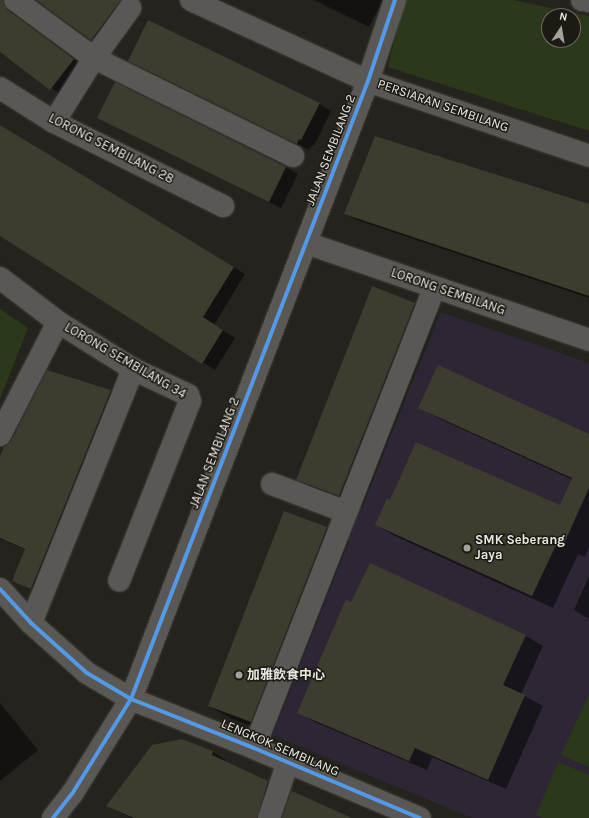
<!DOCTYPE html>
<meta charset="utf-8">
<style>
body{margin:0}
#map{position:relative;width:589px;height:818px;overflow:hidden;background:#24231e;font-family:Karla,"Noto Sans SC",sans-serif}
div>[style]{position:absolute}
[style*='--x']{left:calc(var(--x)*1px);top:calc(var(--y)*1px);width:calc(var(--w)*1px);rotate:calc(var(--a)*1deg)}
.education>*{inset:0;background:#2e2634}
.green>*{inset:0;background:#2b391a}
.shadow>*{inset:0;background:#0007}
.building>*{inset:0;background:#3e3b2f}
.roads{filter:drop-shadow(0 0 1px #41403c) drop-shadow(0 0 1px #41403c)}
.minor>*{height:22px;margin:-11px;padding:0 11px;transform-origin:11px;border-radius:11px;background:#595855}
.cycleway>*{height:4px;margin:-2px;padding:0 2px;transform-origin:2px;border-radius:2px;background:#5399e6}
.dots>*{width:11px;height:11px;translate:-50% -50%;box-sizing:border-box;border:2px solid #1d1a13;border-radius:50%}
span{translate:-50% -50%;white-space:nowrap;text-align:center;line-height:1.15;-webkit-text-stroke:3px #1d1a13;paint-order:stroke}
.street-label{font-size:13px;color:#e9e7e2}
.poi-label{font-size:13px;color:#e9e7e2;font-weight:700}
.left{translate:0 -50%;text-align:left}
.north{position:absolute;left:541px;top:8px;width:40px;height:40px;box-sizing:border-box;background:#1d1a13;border:1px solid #6f6c66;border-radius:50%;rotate:12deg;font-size:11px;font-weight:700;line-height:16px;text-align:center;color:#e9e7e2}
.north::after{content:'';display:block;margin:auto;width:14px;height:18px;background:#a4a29d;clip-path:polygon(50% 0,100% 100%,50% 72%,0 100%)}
</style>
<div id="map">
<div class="education">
<div style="clip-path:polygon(441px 312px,589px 363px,589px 818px,472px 818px,270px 734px)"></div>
</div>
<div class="green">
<div style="clip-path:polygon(evenodd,405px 0,513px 0,589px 16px,589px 131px,388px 67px,405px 0,549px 16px,573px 16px,573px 40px,549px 40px,549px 16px)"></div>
<div style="clip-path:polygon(0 309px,28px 328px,0 399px)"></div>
<div style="clip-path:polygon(589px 694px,589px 767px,561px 755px)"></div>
<div style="clip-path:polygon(558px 762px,589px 775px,589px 818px,543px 818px,536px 815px)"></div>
</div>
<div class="shadow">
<div style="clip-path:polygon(0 0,17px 0,16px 13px,19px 18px,85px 66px,63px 96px,0 51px)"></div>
<div style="clip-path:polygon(38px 0,117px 0,130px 10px,104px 46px)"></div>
<div style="clip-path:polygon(314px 0,383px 0,369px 27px)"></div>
<div style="clip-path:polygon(141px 67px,319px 104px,331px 111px,314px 146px,312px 145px,309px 150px)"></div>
<div style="clip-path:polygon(98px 118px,286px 167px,298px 174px,281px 208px)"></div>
<div style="clip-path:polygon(0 126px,245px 274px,214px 325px,235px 338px,215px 370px,0 235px)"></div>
<div style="clip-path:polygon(589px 205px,589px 298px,357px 220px,345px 214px)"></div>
<div style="clip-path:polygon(414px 304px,437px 316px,362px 508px,320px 492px,298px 479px)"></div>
<div style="clip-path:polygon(48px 372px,111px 390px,123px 397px,43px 595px,13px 580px,26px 550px,0 539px,0 458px,12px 441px)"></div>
<div style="clip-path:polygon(420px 407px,589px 435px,589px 547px,585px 557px,578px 554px,553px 608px,397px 537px,376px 525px,391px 501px,561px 507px,573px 480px,440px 419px)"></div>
<div style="clip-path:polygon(327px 528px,349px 541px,273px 734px,232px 719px,209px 706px)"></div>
<div style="clip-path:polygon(370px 564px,526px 636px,543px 646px,521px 694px,543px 706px,506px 789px,432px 757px,427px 770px,315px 722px,298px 712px)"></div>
<div style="clip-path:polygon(589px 576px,589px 619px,574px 610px)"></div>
<div style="clip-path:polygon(0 703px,38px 750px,0 781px)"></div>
<div style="clip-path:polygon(213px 752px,226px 760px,225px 762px,282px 790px,272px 818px,131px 818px,108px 806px)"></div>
</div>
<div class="building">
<div style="clip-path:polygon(0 0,3px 0,4px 5px,8px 10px,74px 59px,50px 90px,0 52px)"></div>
<div style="clip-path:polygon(36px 0,121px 0,91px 40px)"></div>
<div style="clip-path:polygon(148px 20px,320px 103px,301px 140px,299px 139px,297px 144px,128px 61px)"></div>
<div style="clip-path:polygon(115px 82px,286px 167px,269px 202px,97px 118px)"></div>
<div style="clip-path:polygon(0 125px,234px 267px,203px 317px,223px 330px,202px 364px,0 236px)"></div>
<div style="clip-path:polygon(375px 136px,589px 204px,589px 296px,344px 214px)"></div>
<div style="clip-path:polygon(372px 286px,415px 303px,339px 496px,296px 480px)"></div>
<div style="clip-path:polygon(438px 365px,589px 434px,589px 488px,563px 546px,557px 543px,532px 596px,375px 525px,387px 498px,390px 500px,416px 442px,560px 505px,572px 478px,418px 408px)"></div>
<div style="clip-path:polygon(47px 370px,111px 390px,31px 589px,12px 581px,25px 549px,0 538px,0 456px,4px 447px,11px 441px)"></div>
<div style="clip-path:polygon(284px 511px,327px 527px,251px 722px,208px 706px)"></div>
<div style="clip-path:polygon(370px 563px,526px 635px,503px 685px,525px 695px,488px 780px,415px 748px,409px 761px,297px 713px,346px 599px,351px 602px)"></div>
<div style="clip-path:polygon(182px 739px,213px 751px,212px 755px,268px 781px,257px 818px,134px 818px,106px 806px,152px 745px)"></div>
<div style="clip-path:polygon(291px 791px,294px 792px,352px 818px,282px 818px)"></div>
</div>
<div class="roads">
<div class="minor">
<div style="--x:15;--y:0;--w:98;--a:36.3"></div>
<div style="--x:94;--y:58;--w:222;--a:26.2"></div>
<div style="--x:191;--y:0;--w:195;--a:24.6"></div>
<div style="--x:368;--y:81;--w:233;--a:18.7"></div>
<div style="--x:582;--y:0;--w:7;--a:8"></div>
<div style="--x:0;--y:88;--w:64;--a:32.2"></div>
<div style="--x:54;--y:122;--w:189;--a:26.4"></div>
<div style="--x:54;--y:122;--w:75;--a:-58"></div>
<div style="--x:94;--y:58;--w:62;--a:-54.2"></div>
<div style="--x:306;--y:243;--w:299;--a:18.9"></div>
<div style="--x:0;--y:278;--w:73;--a:37.2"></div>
<div style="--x:58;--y:322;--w:89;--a:32.1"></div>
<div style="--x:133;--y:369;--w:61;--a:25.3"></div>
<div style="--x:188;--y:395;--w:6;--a:72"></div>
<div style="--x:190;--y:401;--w:193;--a:111.5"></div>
<div style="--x:0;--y:435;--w:127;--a:-62.8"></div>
<div style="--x:272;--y:484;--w:79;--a:20.7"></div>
<div style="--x:0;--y:589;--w:46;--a:47.6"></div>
<div style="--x:31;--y:623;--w:75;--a:41.8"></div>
<div style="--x:87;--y:673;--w:51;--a:30.6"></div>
<div style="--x:131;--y:699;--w:132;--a:21.7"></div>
<div style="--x:254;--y:748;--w:180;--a:22.9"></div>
<div style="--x:31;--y:623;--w:274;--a:-68.1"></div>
<div style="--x:254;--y:748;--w:494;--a:-68.6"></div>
<div style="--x:53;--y:818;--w:31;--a:-52"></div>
<div style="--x:72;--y:794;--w:112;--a:-58.2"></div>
<div style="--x:131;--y:699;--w:662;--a:-69.02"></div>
<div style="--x:368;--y:81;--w:85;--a:-71.6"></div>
<div style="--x:269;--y:818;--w:59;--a:-71.3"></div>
</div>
</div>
<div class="cycleway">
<div style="--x:0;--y:589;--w:46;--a:47.6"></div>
<div style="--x:31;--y:623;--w:75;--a:41.8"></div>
<div style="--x:87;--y:673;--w:51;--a:30.6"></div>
<div style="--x:131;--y:699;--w:132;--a:21.7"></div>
<div style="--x:254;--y:748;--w:180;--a:22.9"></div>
<div style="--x:53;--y:818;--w:31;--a:-52"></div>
<div style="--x:72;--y:794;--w:112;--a:-58.2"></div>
<div style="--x:131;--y:699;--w:662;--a:-69.02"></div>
<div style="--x:368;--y:81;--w:85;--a:-71.6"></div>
</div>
<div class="dots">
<div style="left:467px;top:548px;background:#a4a29d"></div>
<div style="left:239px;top:675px;background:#a4a29d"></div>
</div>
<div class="street-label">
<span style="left:443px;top:106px;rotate:19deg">PERSIARAN SEMBILANG</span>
<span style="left:111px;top:149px;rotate:27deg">LORONG SEMBILANG 28</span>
<span style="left:331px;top:150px;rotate:-69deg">JALAN SEMBILANG 2</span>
<span style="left:448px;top:292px;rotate:19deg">LORONG SEMBILANG</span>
<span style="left:125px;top:361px;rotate:30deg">LORONG SEMBILANG 34</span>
<span style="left:215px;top:453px;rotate:-69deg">JALAN SEMBILANG 2</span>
<span style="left:280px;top:748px;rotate:23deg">LENGKOK SEMBILANG</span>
</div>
<div class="poi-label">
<span class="left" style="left:475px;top:548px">SMK Seberang<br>Jaya</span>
<span class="left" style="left:247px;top:675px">加雅飲食中心</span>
</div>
<div class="north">N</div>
</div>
